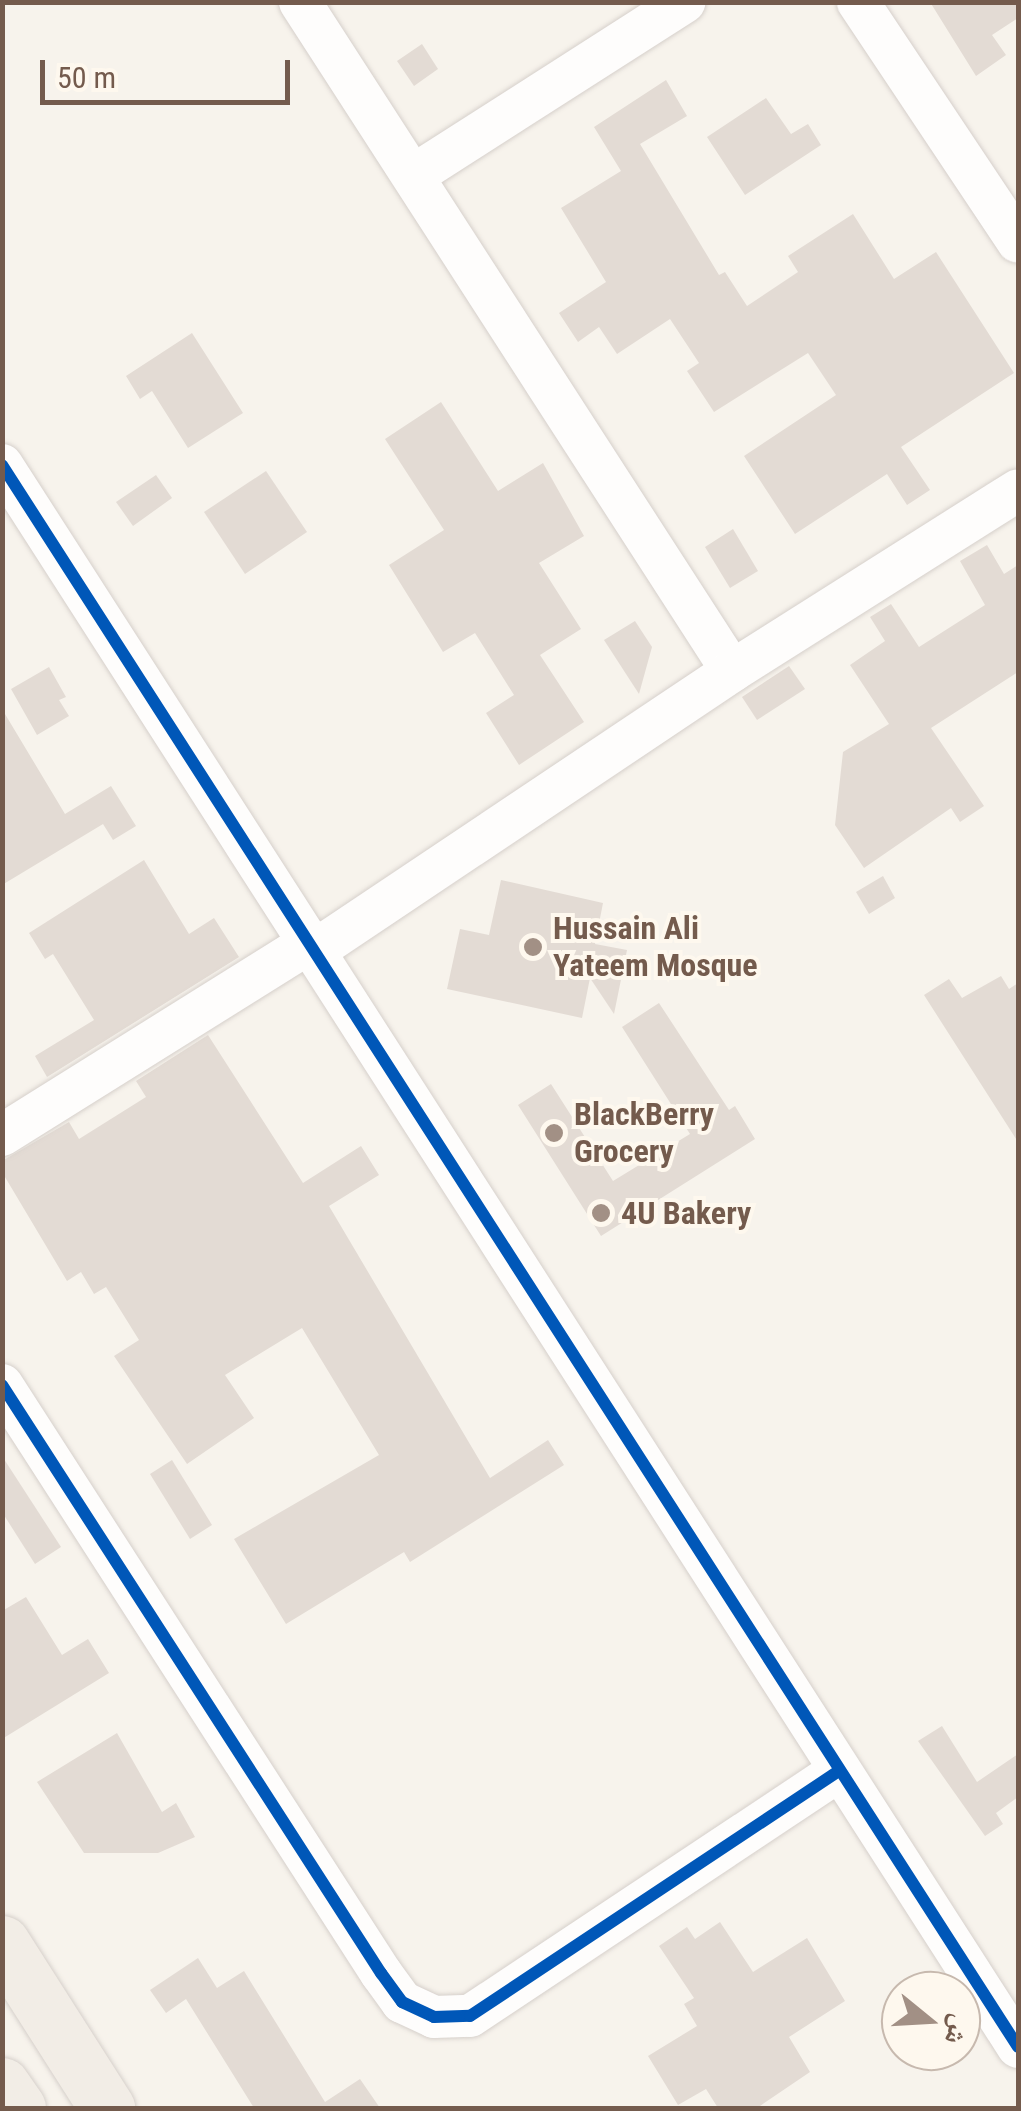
<!DOCTYPE html>
<meta charset="utf-8">
<style>
body{margin:0}
#map{position:relative;width:1021px;height:2111px;overflow:hidden;background:#f7f3ec;font-family:"Roboto Condensed","Noto Naskh Arabic",sans-serif}
div>[style]{position:absolute}
[style*='--x']{left:calc(var(--x)*1px);top:calc(var(--y)*1px);width:calc(var(--w)*1px);rotate:calc(var(--a)*1deg)}
.building>*{inset:0;background:#e3dbd4}
.roads{filter:drop-shadow(0 0 2px #d6d0cb) drop-shadow(0 0 2px #d6d0cb)}
.minor>*{height:42px;margin:-21px;padding:0 21px;transform-origin:21px;border-radius:21px;background:#fefdfc}
.major>*{height:55px;margin:-27.5px;padding:0 27.5px;transform-origin:27.5px;border-radius:27.5px;background:#f2ede6}
.cycleway>*{height:12px;margin:-6px;padding:0 6px;transform-origin:6px;border-radius:6px;background:#0057b8}
.dots>*{width:28px;height:28px;translate:-50% -50%;box-sizing:border-box;border:5px solid #fef8ee;border-radius:50%}
span{translate:-50% -50%;white-space:nowrap;text-align:center;line-height:1.15;-webkit-text-stroke:8px #fef8ee;paint-order:stroke}
.poi-label{font-size:32px;color:#745b4d;font-weight:700}
.left{translate:0 -50%;text-align:left}
.frame{position:absolute;inset:0;border:5px solid #745b4d;pointer-events:none}
.north{position:absolute;left:881px;top:1971px;width:100px;height:100px;box-sizing:border-box;background:#fef8ee;border:2px solid #c7b9ae;border-radius:50%;rotate:108deg;font-size:28px;font-weight:700;line-height:40px;text-align:center;color:#745b4d}
.north::after{content:'';display:block;margin:auto;width:35px;height:45px;background:#a29085;clip-path:polygon(50% 0,100% 100%,50% 72%,0 100%)}
.scale{position:absolute;left:40px;top:60px;width:250px;height:45px;box-sizing:border-box;border:5px solid #745b4d;border-top:0;padding-left:12px;font-size:30px;line-height:35px;white-space:nowrap;color:#745b4d;-webkit-text-stroke:8px #fef8ee;paint-order:stroke}
</style>
<div id="map">
<div class="building">
<div style="clip-path:polygon(930px 2px,1018px 2px,1018px 18px,992px 35px,1006px 55px,976px 76px)"></div>
<div style="clip-path:polygon(422px 44px,438px 69px,414px 86px,397px 61px)"></div>
<div style="clip-path:polygon(666px 80px,687px 116px,640px 144px,719px 275px,725px 272px,747px 306px,798px 272px,788px 256px,853px 214px,894px 279px,936px 252px,1014px 373px,901px 447px,930px 490px,907px 505px,887px 474px,795px 534px,744px 456px,836px 395px,808px 353px,714px 412px,687px 371px,699px 363px,670px 319px,617px 354px,599px 327px,578px 342px,559px 313px,606px 282px,561px 208px,621px 171px,594px 127px)"></div>
<div style="clip-path:polygon(766px 98px,791px 134px,808px 124px,821px 145px,745px 195px,707px 137px)"></div>
<div style="clip-path:polygon(192px 333px,243px 413px,188px 448px,152px 391px,140px 399px,126px 376px)"></div>
<div style="clip-path:polygon(441px 402px,498px 491px,543px 463px,584px 536px,539px 563px,581px 629px,540px 655px,584px 722px,519px 765px,486px 713px,514px 695px,475px 633px,443px 652px,389px 565px,444px 530px,385px 439px)"></div>
<div style="clip-path:polygon(266px 471px,307px 532px,245px 574px,204px 512px)"></div>
<div style="clip-path:polygon(156px 475px,172px 498px,133px 526px,116px 502px)"></div>
<div style="clip-path:polygon(733px 529px,758px 571px,730px 588px,705px 547px)"></div>
<div style="clip-path:polygon(987px 545px,1004px 574px,1018px 565px,1018px 672px,931px 728px,984px 806px,960px 822px,951px 808px,864px 868px,835px 825px,843px 752px,889px 724px,850px 665px,885px 641px,870px 617px,891px 604px,919px 647px,985px 605px,960px 561px)"></div>
<div style="clip-path:polygon(635px 621px,652px 647px,639px 694px,604px 640px)"></div>
<div style="clip-path:polygon(789px 666px,805px 689px,757px 720px,742px 697px)"></div>
<div style="clip-path:polygon(49px 667px,66px 697px,59px 700px,69px 716px,37px 735px,11px 689px)"></div>
<div style="clip-path:polygon(2px 709px,65px 814px,111px 786px,136px 826px,113px 840px,103px 824px,2px 885px)"></div>
<div style="clip-path:polygon(144px 860px,189px 934px,214px 918px,239px 957px,47px 1077px,35px 1056px,94px 1020px,53px 954px,45px 959px,29px 933px)"></div>
<div style="clip-path:polygon(883px 876px,895px 898px,869px 914px,856px 892px)"></div>
<div style="clip-path:polygon(501px 880px,603px 903px,595px 944px,627px 950px,614px 1014px,590px 978px,582px 1018px,447px 989px,460px 929px,489px 935px)"></div>
<div style="clip-path:polygon(1001px 976px,1009px 989px,1018px 983px,1018px 1142px,924px 995px,949px 979px,962px 998px)"></div>
<div style="clip-path:polygon(659px 1003px,729px 1110px,735px 1106px,755px 1139px,601px 1236px,518px 1105px,551px 1084px,613px 1181px,690px 1134px,622px 1027px)"></div>
<div style="clip-path:polygon(208px 1035px,303px 1183px,361px 1146px,379px 1175px,329px 1206px,490px 1478px,548px 1440px,564px 1465px,410px 1562px,404px 1552px,286px 1624px,234px 1539px,379px 1455px,302px 1328px,225px 1375px,254px 1418px,187px 1464px,114px 1356px,139px 1340px,106px 1287px,94px 1294px,81px 1272px,67px 1281px,2px 1172px,2px 1161px,69px 1122px,79px 1139px,146px 1097px,136px 1081px)"></div>
<div style="clip-path:polygon(2px 1456px,61px 1547px,35px 1564px,2px 1512px)"></div>
<div style="clip-path:polygon(172px 1460px,212px 1525px,190px 1539px,150px 1474px)"></div>
<div style="clip-path:polygon(26px 1597px,62px 1655px,88px 1639px,109px 1673px,2px 1739px,2px 1611px)"></div>
<div style="clip-path:polygon(942px 1726px,977px 1782px,1018px 1754px,1018px 1797px,996px 1813px,1003px 1824px,985px 1836px,918px 1741px)"></div>
<div style="clip-path:polygon(117px 1733px,162px 1812px,176px 1803px,195px 1837px,158px 1853px,84px 1853px,37px 1782px)"></div>
<div style="clip-path:polygon(720px 1922px,753px 1972px,807px 1938px,845px 2001px,789px 2037px,810px 2072px,757px 2108px,718px 2108px,706px 2089px,678px 2105px,648px 2056px,697px 2026px,684px 2004px,694px 1998px,659px 1946px,687px 1927px,695px 1939px)"></div>
<div style="clip-path:polygon(198px 1958px,217px 1988px,244px 1971px,325px 2102px,360px 2079px,380px 2108px,254px 2108px,186px 1999px,166px 2013px,150px 1990px)"></div>
</div>
<div class="roads">
<div class="minor">
<div style="--x:300;--y:2;--w:796;--a:57.15"></div>
<div style="--x:858;--y:2;--w:288;--a:56.3"></div>
<div style="--x:414;--y:175;--w:321;--a:-32.6"></div>
<div style="--x:2;--y:465;--w:1880;--a:57.29"></div>
<div style="--x:317;--y:949;--w:500;--a:-33.8"></div>
<div style="--x:732;--y:671;--w:338;--a:-32.3"></div>
<div style="--x:2;--y:1135;--w:366;--a:-32"></div>
<div style="--x:2;--y:1385;--w:700;--a:57.2"></div>
<div style="--x:381;--y:1973;--w:36;--a:54"></div>
<div style="--x:402;--y:2002;--w:35;--a:25"></div>
<div style="--x:434;--y:2017;--w:36;--a:-2"></div>
<div style="--x:470;--y:2016;--w:443;--a:-33.6"></div>
</div>
<div class="major">
<div style="--x:2;--y:1943;--w:196;--a:57.5"></div>
<div style="--x:2;--y:2085;--w:28;--a:55"></div>
</div>
</div>
<div class="cycleway">
<div style="--x:2;--y:465;--w:1880;--a:57.29"></div>
<div style="--x:2;--y:1385;--w:700;--a:57.2"></div>
<div style="--x:381;--y:1973;--w:36;--a:54"></div>
<div style="--x:402;--y:2002;--w:35;--a:25"></div>
<div style="--x:434;--y:2017;--w:36;--a:-2"></div>
<div style="--x:470;--y:2016;--w:443;--a:-33.6"></div>
</div>
<div class="dots">
<div style="left:533px;top:947px;background:#a29085"></div>
<div style="left:554px;top:1133px;background:#a29085"></div>
<div style="left:601px;top:1213px;background:#a29085"></div>
</div>
<div class="poi-label">
<span class="left" style="left:553px;top:947px">Hussain Ali<br>Yateem Mosque</span>
<span class="left" style="left:574px;top:1133px">BlackBerry<br>Grocery</span>
<span class="left" style="left:621px;top:1213px">4U Bakery</span>
</div>
<div class="frame"></div>
<div class="north">ش</div>
<div class="scale">50 m</div>
</div>
